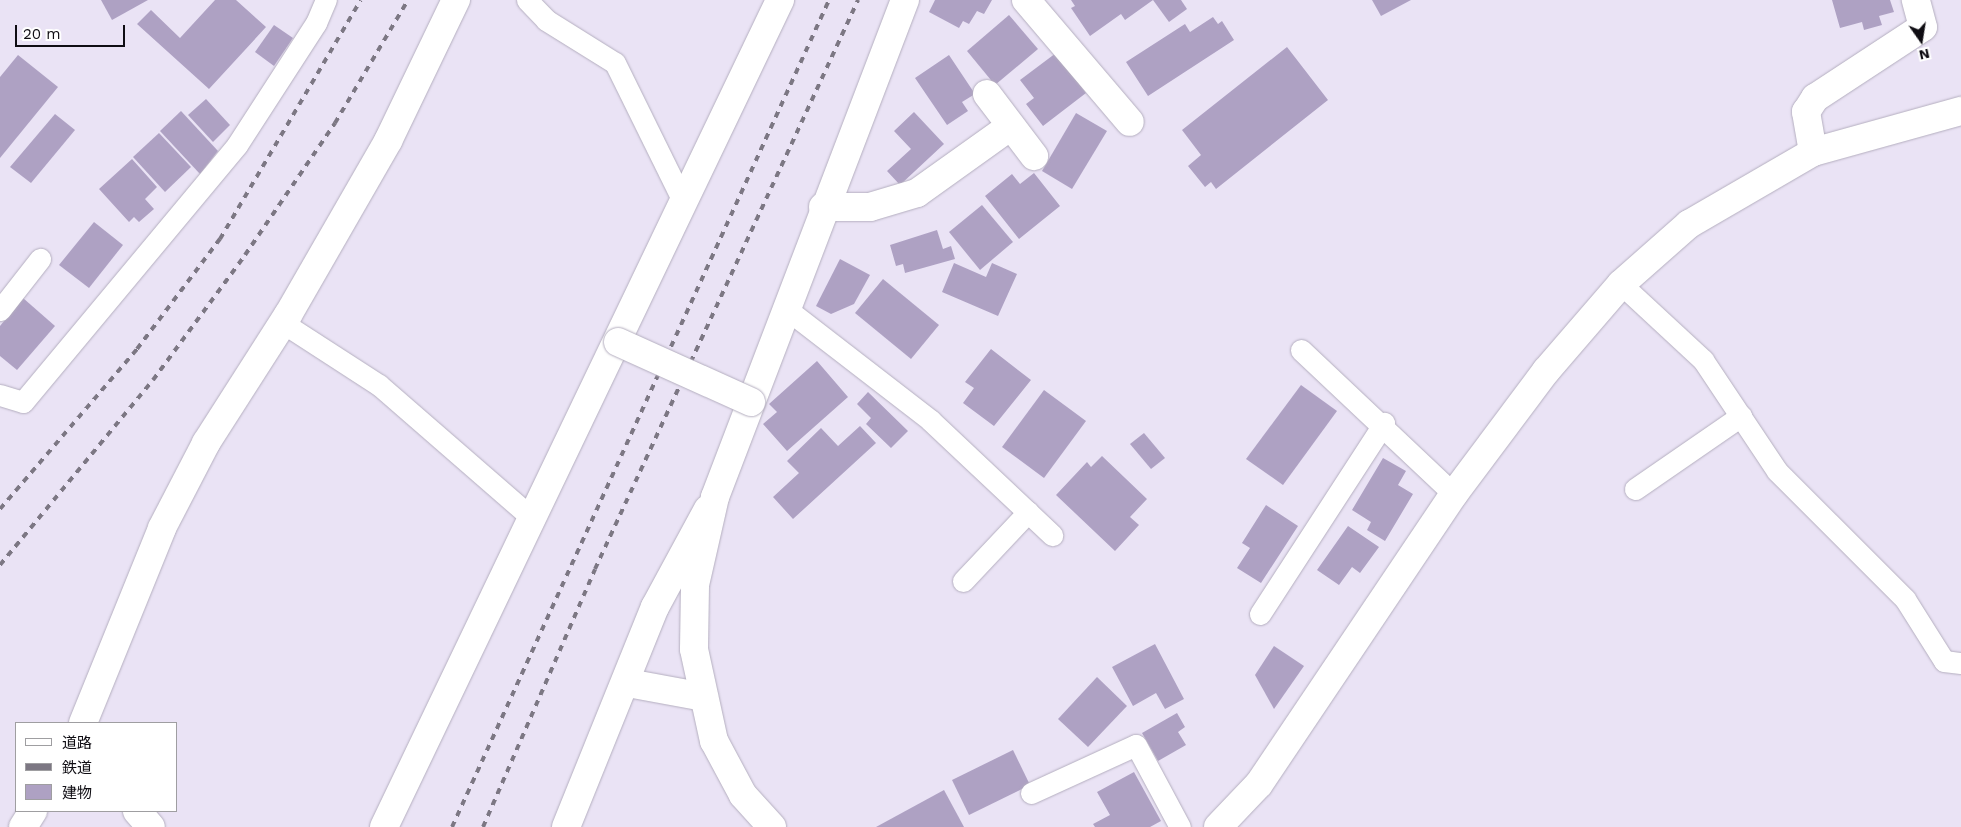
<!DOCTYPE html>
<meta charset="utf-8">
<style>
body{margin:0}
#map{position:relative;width:1961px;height:827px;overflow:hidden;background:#eae3f5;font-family:"Work Sans","Noto Sans JP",sans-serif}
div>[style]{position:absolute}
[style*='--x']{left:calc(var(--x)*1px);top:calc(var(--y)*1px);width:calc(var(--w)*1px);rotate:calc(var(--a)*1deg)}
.building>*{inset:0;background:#aea1c3}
.roads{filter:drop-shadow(0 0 1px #b4aebf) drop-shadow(0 0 1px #b4aebf)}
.service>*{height:21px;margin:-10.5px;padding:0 10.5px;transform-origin:10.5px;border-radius:10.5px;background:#fff}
.minor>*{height:28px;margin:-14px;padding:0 14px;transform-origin:14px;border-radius:14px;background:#fff}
.tertiary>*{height:28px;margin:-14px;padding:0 14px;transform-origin:14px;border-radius:14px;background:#fff}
.rail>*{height:4px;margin-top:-2px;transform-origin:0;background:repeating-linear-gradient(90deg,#7c7783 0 6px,transparent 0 12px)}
.bridges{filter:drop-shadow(0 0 1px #b4aebf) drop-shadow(0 0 1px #b4aebf)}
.minor-bridge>*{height:28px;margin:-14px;padding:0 14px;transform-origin:14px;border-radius:14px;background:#fff}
span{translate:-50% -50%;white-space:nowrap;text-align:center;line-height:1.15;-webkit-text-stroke:4px #fff;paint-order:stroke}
.legend{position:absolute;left:15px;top:722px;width:162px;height:90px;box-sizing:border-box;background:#fff;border:1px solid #9f9ea1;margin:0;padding:6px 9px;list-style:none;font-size:15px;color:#0f0d13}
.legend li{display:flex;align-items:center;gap:10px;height:25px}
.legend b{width:25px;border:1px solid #9f9ea1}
.north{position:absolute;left:1896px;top:15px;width:50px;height:50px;-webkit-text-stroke:4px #fff;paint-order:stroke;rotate:167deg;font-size:14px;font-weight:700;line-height:20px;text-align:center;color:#0f0d13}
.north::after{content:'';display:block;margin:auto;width:18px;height:22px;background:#0f0d13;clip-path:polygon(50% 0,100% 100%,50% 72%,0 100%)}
.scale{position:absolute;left:15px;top:25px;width:110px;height:22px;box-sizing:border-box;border:2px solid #0f0d13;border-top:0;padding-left:6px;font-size:15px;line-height:18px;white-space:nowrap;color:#0f0d13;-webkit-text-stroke:4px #fff;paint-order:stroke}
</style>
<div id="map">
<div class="building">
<div style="clip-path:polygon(101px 0,148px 0,112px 20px)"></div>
<div style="clip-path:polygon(215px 0,236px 0,266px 27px,209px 89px,137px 24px,151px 10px,180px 38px)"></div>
<div style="clip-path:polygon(935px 0,992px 0,984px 14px,977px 11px,969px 24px,963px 21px,959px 28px,929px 12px)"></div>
<div style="clip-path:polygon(1071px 0,1153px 0,1125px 20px,1121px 14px,1090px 36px,1071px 8px,1075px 6px)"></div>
<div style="clip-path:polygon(1153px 0,1181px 0,1187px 9px,1169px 22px)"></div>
<div style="clip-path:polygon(1372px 0,1411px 0,1381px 16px)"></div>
<div style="clip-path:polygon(1832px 0,1890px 0,1894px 12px,1879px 16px,1882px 25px,1864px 30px,1862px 22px,1840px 28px)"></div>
<div style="clip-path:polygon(1009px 15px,1038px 49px,995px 85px,967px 51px)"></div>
<div style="clip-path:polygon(1213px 17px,1218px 24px,1222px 21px,1234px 40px,1148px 96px,1126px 62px,1185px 24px,1190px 32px)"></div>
<div style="clip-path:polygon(274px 25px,293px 38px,274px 66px,255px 52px)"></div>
<div style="clip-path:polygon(1287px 47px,1328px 100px,1216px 189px,1211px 182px,1205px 187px,1188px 166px,1201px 155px,1182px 130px)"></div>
<div style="clip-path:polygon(1056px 53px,1086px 93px,1043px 126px,1026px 104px,1034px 98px,1020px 80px)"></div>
<div style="clip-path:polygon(18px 55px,58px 87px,0 158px,0 77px)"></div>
<div style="clip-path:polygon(949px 55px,975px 94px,962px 102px,968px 111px,947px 125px,915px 78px)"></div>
<div style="clip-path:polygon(206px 99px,230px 125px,213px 142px,188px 115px)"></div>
<div style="clip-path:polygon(181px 111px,218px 151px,200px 174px,160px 131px)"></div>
<div style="clip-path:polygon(914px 112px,944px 144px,900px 185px,887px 171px,911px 149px,894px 131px)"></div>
<div style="clip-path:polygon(1076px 113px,1107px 131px,1072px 189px,1042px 171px)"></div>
<div style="clip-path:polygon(55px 114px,75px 130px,31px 183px,10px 167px)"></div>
<div style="clip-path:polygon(159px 133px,191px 167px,165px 192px,133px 157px)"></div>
<div style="clip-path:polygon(132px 159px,157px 187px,145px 199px,154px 209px,139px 222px,134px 217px,129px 222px,99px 189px)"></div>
<div style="clip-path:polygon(1034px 173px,1060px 206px,1019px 239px,985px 196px,1012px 174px,1020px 184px)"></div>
<div style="clip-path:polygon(982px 205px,1013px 242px,980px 270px,949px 232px)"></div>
<div style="clip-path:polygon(94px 222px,123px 245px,89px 288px,59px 265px)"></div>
<div style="clip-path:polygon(937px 230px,943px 249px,951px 246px,955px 259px,905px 273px,903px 264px,896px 266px,890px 245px)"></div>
<div style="clip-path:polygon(840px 259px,870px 275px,854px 304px,831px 314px,816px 306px)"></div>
<div style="clip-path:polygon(954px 263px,986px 277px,992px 263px,1017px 274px,998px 316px,942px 292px)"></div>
<div style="clip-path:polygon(883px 279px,939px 325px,911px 359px,855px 313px)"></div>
<div style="clip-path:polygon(23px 298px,55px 326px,17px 370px,0 356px,0 326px)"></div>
<div style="clip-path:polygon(991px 349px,1031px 380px,994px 426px,963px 403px,974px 388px,965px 382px)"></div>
<div style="clip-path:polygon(817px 361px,848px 397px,787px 451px,763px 424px,777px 412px,769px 404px)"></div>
<div style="clip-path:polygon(1301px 385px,1337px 411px,1283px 485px,1246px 459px)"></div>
<div style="clip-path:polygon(1044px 390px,1086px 421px,1044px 478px,1002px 447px)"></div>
<div style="clip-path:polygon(868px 392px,908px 431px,891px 448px,866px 424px,871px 418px,857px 404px)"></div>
<div style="clip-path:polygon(860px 426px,876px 443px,793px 519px,773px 497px,799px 473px,787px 461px,821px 428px,838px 446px)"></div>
<div style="clip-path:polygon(1144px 433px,1165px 458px,1151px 469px,1130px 444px)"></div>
<div style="clip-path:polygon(1102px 456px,1147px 499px,1130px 517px,1139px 525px,1115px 551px,1056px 495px,1087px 462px,1091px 467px)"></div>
<div style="clip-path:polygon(1383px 458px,1406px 471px,1398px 485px,1413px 494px,1385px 541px,1367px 530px,1371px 522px,1352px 510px)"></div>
<div style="clip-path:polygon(1266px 505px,1298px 526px,1261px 583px,1237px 568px,1250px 548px,1242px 543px)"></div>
<div style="clip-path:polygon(1348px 526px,1379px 547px,1360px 573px,1352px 567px,1339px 585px,1317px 570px)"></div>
<div style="clip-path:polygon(1155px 644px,1184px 699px,1165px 709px,1156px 693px,1133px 706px,1112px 667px)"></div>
<div style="clip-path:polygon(1274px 646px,1304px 666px,1274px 709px,1255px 675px)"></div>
<div style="clip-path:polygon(1097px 677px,1127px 706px,1088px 747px,1058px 719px)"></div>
<div style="clip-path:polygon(1177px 713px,1185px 727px,1178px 732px,1186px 745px,1158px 761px,1142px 733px)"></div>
<div style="clip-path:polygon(1013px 750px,1030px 785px,969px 815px,952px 780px)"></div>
<div style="clip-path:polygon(1134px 772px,1161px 821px,1150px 827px,1095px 827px,1093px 824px,1110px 815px,1097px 792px)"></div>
<div style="clip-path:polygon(944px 790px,964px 827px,876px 827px)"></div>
</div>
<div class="roads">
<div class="service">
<div style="--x:527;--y:0;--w:28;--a:46"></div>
<div style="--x:546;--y:20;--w:81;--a:31.9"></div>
<div style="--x:615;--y:63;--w:156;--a:63.8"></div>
<div style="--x:1621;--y:284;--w:112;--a:42.8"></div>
<div style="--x:1703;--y:360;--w:133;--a:56.3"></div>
<div style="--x:1777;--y:471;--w:181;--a:45"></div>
<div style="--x:1905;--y:599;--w:73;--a:57.8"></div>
<div style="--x:1944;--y:661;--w:17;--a:7"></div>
<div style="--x:784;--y:307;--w:185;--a:37.7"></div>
<div style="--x:930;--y:420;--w:168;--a:43.3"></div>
<div style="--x:0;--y:310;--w:65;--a:-51.9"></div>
<div style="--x:283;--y:323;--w:114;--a:32.9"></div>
<div style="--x:379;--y:385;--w:204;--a:41"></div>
<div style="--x:1301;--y:350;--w:210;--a:43.3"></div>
<div style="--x:0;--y:395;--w:24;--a:17"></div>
<div style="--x:23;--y:402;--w:334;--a:-50.2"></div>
<div style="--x:237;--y:145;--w:145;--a:-57.1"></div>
<div style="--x:316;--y:23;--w:25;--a:-67"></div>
<div style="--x:1635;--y:489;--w:129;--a:-34.6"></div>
<div style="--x:963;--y:581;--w:95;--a:-46.7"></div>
<div style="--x:1260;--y:614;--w:228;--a:-57"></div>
<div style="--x:1031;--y:793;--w:115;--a:-24.6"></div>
<div style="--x:1136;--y:745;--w:93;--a:61.8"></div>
</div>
<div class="minor">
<div style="--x:1026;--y:0;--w:160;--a:49.6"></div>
<div style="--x:987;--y:94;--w:78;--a:52.8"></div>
<div style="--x:1813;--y:152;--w:41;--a:-99.9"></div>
<div style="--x:1806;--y:112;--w:17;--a:-57"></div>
<div style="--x:1815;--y:98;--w:129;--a:-33.3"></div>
<div style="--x:1923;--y:27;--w:28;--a:-105"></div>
<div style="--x:823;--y:207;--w:47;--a:0"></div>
<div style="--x:870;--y:207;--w:49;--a:-16.6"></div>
<div style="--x:917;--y:193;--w:115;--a:-35.5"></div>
<div style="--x:628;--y:683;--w:77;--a:10.4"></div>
<div style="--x:83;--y:723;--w:210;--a:-67.9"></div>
<div style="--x:162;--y:528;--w:96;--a:-62.6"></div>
<div style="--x:206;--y:443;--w:152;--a:-57.4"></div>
<div style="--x:288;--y:315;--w:201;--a:-60.1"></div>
<div style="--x:388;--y:141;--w:157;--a:-64.3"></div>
<div style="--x:137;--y:811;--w:21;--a:49"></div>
<div style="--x:23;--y:827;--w:19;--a:-58"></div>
<div style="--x:384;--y:827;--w:917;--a:-64.41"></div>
<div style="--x:566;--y:827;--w:237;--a:-68"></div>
<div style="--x:655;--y:607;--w:111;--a:-61.6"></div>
</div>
<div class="tertiary">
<div style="--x:772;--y:827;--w:43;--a:-132.2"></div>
<div style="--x:743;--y:795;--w:61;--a:-118.2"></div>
<div style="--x:714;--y:741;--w:94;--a:-102.3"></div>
<div style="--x:694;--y:649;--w:64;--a:-89.1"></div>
<div style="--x:695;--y:585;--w:90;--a:-77.2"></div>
<div style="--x:715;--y:497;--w:532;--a:-69.08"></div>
<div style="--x:1218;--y:827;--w:59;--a:-46.4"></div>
<div style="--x:1259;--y:784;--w:349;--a:-56.1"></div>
<div style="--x:1454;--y:494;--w:154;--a:-53.2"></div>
<div style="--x:1546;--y:371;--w:115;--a:-49.2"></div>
<div style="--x:1621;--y:284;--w:91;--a:-41.4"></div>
<div style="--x:1689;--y:224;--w:143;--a:-30.1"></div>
<div style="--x:1813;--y:152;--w:154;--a:-15.5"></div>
</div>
</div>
<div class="rail">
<div style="--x:0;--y:509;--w:211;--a:-49.4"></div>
<div style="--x:137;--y:349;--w:138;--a:-53"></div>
<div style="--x:220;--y:239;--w:277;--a:-59.5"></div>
<div style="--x:0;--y:565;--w:240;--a:-50.4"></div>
<div style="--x:153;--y:380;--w:155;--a:-53.6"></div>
<div style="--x:245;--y:255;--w:160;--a:-55.7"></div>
<div style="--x:335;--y:123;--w:143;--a:-59.3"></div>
<div style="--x:452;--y:827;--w:909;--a:-65.49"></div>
<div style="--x:483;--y:827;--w:281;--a:-66.5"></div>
<div style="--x:595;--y:569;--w:627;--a:-65.19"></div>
</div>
<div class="bridges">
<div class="minor-bridge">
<div style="--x:618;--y:342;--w:146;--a:24.3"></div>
</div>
</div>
<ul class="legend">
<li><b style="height:6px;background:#fff"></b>道路</li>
<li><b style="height:6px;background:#7c7783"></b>鉄道</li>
<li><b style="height:14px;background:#aea1c3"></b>建物</li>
</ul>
<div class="north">N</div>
<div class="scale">20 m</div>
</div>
